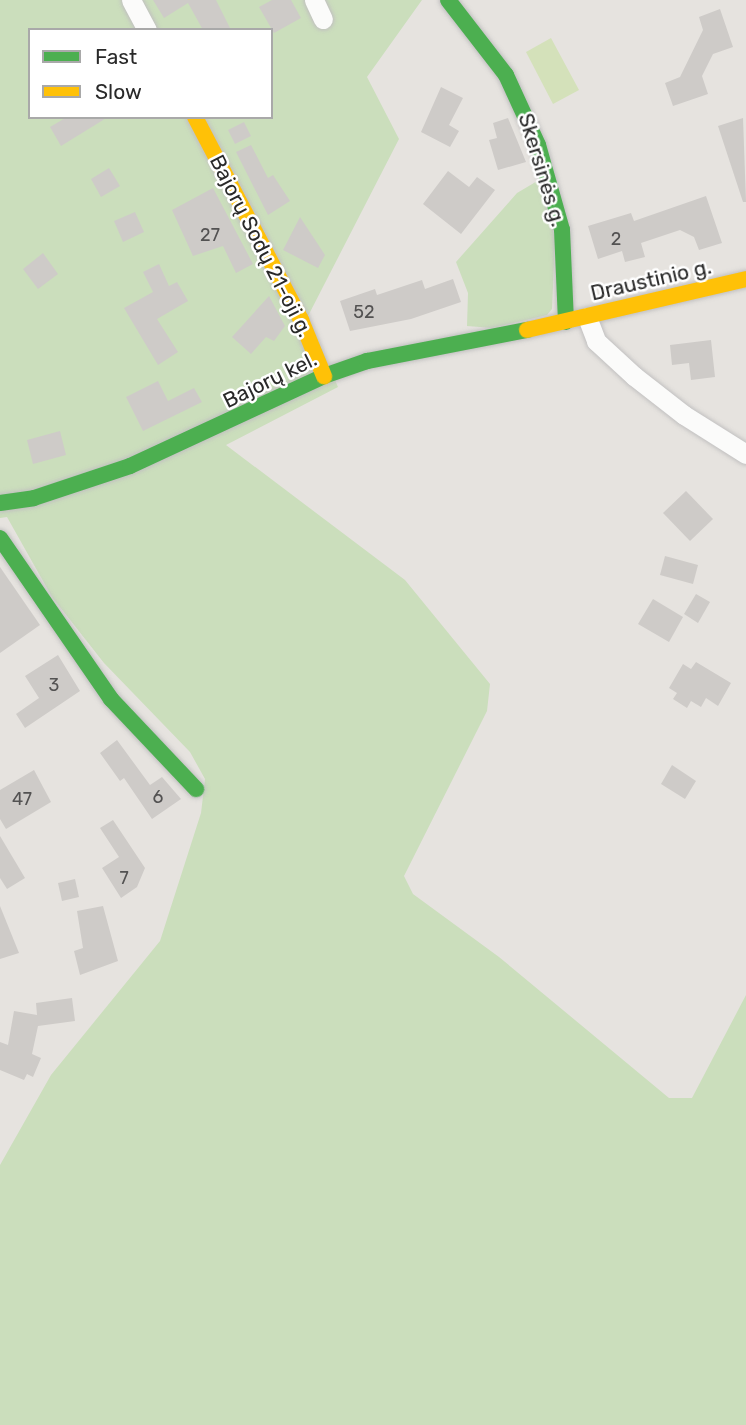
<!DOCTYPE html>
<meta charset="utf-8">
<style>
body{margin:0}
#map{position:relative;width:746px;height:1425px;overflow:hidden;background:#e6e3df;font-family:Rubik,sans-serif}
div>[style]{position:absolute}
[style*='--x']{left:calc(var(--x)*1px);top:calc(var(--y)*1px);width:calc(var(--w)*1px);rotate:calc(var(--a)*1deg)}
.green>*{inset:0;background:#cbdebc}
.pitch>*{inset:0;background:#d4e1ba}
.building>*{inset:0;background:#cecbc8}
.roads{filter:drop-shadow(0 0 2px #c1c0c0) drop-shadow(0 0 2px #c1c0c0)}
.street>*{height:19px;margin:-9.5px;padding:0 9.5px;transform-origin:9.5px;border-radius:9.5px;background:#fbfbfa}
.fast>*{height:16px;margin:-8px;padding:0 8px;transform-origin:8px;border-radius:8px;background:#4caf50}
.slow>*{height:16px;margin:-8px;padding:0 8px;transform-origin:8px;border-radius:8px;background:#ffc107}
span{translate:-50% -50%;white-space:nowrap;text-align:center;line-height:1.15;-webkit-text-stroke:5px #fff;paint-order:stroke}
.number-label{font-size:18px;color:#535252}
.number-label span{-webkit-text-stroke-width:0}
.street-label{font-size:21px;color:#292929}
.legend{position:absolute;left:28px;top:28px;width:245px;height:91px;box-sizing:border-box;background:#fff;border:2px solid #a9a9a9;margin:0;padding:9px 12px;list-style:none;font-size:21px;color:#292929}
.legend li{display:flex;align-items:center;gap:14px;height:35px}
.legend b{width:35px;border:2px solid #a9a9a9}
</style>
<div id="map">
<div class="green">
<div style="clip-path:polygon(evenodd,0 0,422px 0,367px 77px,399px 139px,307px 318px,338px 387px,226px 445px,405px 580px,490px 684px,487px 711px,404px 876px,413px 894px,499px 957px,669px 1098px,692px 1098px,746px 995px,746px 1425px,0 1425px,0 1165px,51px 1075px,160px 941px,201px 813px,205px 779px,190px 752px,104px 663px,52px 597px,7px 517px,0 518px,0 0,30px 30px,271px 30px,271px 117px,30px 117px,30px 30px)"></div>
<div style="clip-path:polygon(539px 180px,555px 238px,552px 309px,547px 315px,492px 328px,467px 326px,468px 293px,456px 262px,517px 193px)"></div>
</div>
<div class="pitch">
<div style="clip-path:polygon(551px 38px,579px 90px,553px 104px,526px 52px)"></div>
</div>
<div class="building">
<div style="clip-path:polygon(153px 0,216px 0,231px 30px,203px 30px,188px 3px,164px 18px)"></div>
<div style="clip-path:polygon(272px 0,291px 0,301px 18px,274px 33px,259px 7px)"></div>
<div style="clip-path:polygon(720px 9px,733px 47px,713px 54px,702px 76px,708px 94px,673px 106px,665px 83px,680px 77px,703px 30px,699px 17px)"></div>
<div style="clip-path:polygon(441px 87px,463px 98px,449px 125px,459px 131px,450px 147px,421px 132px)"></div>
<div style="clip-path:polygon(67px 117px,108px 117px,61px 146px,50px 127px)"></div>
<div style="clip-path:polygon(508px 118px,526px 162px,498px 170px,489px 140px,497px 138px,493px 123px)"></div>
<div style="clip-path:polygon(743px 118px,746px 202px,743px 202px,718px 126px)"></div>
<div style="clip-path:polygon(244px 122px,251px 136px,235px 144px,228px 130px)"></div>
<div style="clip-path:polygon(251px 145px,268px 178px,273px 175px,290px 201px,268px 215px,236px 152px)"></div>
<div style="clip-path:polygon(109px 168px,120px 186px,101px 197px,91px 179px)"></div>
<div style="clip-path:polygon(448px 171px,469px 187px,477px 177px,495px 190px,461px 234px,423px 204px)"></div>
<div style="clip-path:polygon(213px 188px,253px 264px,236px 273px,223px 246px,193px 256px,172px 210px)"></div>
<div style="clip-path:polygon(706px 196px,722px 243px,699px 250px,694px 237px,680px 230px,641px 243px,645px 257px,625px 262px,622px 251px,598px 259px,588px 226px,631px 213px,634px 221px)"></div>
<div style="clip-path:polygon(135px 212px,144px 232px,123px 242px,114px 221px)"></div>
<div style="clip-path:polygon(300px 217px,325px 255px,318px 268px,283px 250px)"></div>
<div style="clip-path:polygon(43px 253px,58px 274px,38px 289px,23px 269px)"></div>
<div style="clip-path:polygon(159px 264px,169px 286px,177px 282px,188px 301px,157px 319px,178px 352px,158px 365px,124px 308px,153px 292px,143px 272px)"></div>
<div style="clip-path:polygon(453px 279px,461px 302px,411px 319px,350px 331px,340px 301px,375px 289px,377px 295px,422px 280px,425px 289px)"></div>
<div style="clip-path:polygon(269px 296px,285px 326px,274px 341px,266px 337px,251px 354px,232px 337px)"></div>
<div style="clip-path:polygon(711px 340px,715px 377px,691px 380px,689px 363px,672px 365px,670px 345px)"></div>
<div style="clip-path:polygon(158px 381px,168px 401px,194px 388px,202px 402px,143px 431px,126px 397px)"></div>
<div style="clip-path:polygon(60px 431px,66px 455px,33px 464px,27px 440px)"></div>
<div style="clip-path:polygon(686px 491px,713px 519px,690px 541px,663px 513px)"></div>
<div style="clip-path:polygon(665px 556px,698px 565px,693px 584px,660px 575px)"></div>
<div style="clip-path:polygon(0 567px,40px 625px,0 653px)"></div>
<div style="clip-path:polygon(696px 594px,710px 602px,698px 623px,684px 614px)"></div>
<div style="clip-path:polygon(653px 599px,683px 617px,669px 642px,638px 624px)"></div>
<div style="clip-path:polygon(58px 655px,80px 691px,25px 728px,16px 714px,39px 698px,25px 676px)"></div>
<div style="clip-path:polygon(696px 662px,731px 683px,718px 706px,706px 698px,701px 707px,691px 701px,687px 708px,673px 699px,677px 693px,669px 688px,683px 664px,691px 669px)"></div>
<div style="clip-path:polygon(117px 740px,150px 785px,162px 777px,181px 799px,152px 819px,124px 778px,120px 781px,100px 753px)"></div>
<div style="clip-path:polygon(672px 765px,696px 781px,685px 799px,661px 784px)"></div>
<div style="clip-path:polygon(34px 770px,51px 802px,6px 829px,0 819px,0 790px)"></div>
<div style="clip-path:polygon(113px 820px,145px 868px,137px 887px,121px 898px,102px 868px,119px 857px,100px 828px)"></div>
<div style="clip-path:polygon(0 836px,25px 878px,7px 889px,0 878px)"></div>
<div style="clip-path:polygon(75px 879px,79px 897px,62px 901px,58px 883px)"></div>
<div style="clip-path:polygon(0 906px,19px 953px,0 959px)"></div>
<div style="clip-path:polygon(103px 906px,118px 961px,80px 975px,74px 951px,83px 948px,77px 911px)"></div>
<div style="clip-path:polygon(72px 998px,75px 1021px,38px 1026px,32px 1054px,41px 1058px,33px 1077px,27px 1074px,24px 1080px,0 1070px,0 1042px,8px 1045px,14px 1011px,37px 1015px,36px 1003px)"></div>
</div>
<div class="roads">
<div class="street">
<div style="--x:131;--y:0;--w:34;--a:62"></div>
<div style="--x:314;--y:0;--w:21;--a:65"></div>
<div style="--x:587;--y:317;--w:26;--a:69"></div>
<div style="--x:596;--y:341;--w:52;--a:42.6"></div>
<div style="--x:634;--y:376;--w:63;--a:38"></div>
<div style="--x:684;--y:415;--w:73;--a:32.2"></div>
</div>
<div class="fast">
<div style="--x:448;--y:0;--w:95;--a:52.3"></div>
<div style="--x:506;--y:75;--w:77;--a:65.4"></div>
<div style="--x:538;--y:145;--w:88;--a:74.2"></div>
<div style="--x:562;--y:230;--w:92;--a:87.5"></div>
<div style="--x:0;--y:503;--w:34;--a:-8"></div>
<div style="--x:34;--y:498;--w:101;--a:-18.4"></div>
<div style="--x:130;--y:466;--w:214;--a:-24.9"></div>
<div style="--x:324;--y:376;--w:46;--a:-19.2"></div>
<div style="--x:367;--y:361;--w:163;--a:-11"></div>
<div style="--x:0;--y:538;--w:196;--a:55.4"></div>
<div style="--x:111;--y:699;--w:124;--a:46.6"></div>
</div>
<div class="slow">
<div style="--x:195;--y:117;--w:229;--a:62.4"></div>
<div style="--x:301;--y:320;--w:61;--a:67.7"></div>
<div style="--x:527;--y:330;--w:225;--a:-13.1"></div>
</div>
</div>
<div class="number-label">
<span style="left:210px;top:235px">27</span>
<span style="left:616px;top:239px">2</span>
<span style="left:364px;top:312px">52</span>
<span style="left:54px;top:685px">3</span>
<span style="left:158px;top:797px">6</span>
<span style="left:22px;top:799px">47</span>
<span style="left:124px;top:878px">7</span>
</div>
<div class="street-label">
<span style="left:542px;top:170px;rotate:73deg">Skersinės g.</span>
<span style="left:261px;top:246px;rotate:63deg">Bajorų Sodų 21-oji g.</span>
<span style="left:651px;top:280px;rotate:-13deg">Draustinio g.</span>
<span style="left:270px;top:380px;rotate:-26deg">Bajorų kel.</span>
</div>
<ul class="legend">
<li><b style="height:9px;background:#4caf50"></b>Fast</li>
<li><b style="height:9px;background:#ffc107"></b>Slow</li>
</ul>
</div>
